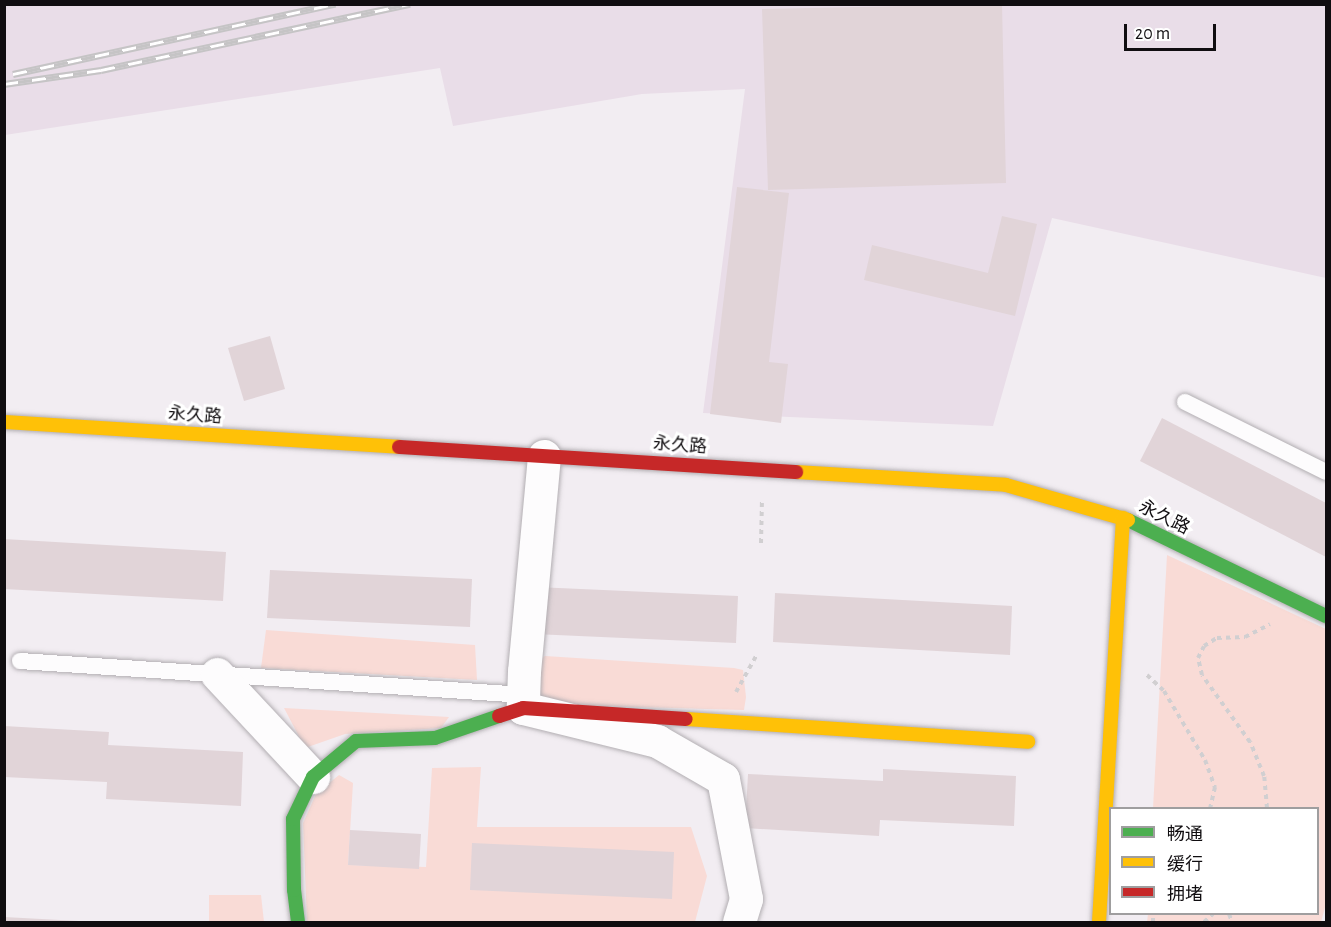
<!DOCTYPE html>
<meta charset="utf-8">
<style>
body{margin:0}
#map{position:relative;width:1331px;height:927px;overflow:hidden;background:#f2edf2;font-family:"Alegreya Sans","Noto Sans SC",sans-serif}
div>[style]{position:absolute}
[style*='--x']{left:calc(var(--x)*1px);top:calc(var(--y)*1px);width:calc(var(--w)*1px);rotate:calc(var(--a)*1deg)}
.built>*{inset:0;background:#e9dde8}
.green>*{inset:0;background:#f9dbd6}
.building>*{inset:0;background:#e1d4d8}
.path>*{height:4px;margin-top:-2px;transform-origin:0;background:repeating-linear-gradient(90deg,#d1cfd1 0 4.5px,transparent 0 9px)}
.roads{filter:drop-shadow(0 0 2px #b2aeb2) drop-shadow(0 0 2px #b2aeb2)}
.lane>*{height:16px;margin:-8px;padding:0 8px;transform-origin:8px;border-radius:8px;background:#fdfcfd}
.street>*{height:33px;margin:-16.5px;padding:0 16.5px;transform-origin:16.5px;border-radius:16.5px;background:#fdfcfd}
.fast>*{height:14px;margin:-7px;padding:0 7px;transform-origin:7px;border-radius:7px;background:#4caf50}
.slow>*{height:14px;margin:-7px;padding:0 7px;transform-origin:7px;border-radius:7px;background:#ffc107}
.jam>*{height:14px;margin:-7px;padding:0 7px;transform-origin:7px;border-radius:7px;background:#c62828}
.rail>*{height:7px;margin-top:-3.5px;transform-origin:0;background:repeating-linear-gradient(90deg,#fff 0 14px,#c5c4c5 0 28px);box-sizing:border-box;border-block:2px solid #c5c4c5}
span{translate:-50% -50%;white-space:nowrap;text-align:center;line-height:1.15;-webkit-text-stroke:6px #fff;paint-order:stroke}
.street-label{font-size:18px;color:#100d10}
.frame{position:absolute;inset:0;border:6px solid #100d10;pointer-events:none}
.legend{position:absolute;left:1109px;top:807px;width:210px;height:108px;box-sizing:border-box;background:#fff;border:2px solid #9f9e9f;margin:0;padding:8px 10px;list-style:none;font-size:18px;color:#100d10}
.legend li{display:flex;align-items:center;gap:12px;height:30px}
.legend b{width:30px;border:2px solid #9f9e9f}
.scale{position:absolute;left:1124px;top:24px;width:92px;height:27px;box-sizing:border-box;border:3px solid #100d10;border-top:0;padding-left:8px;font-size:18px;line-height:21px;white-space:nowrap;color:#100d10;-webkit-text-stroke:4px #fff;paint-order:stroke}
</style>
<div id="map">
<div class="built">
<div style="clip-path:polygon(5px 5px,1326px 5px,1326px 278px,1052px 218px,993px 426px,703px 413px,745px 89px,642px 94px,453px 126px,440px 68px,5px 135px)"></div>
</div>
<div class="green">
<div style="clip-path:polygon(1167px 555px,1326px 629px,1326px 904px,1321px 922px,1147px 922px,1148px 914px,1318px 914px,1318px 808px,1153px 808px)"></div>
<div style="clip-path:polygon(266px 630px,475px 645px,477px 680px,261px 668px)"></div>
<div style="clip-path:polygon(545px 656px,734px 668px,743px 670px,746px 697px,744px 710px,529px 704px,532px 664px)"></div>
<div style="clip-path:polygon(284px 708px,449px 717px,441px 728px,345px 734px,305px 748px)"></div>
<div style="clip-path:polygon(481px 767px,477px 827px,691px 827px,707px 876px,695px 922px,307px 922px,303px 823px,316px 794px,339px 775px,353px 783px,348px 865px,426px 867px,432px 768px)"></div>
<div style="clip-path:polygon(209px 895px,261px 895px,264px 922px,209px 922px)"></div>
</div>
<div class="building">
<div style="clip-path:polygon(1002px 4px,1006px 183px,768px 190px,762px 9px)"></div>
<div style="clip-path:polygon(737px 187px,789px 193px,769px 362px,788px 364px,781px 423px,710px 414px)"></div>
<div style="clip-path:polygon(1002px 216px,1037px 224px,1015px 316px,864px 280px,872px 245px,988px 273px)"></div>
<div style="clip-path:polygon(270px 336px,285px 389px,244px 401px,228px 348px)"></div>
<div style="clip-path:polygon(1162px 418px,1326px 503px,1326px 557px,1140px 461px)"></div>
<div style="clip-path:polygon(4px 539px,226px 552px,223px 601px,4px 589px)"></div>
<div style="clip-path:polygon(270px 570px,472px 579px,470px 627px,267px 618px)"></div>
<div style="clip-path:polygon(536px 587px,738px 596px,736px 643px,534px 634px)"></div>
<div style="clip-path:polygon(775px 593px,1012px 606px,1010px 655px,773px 642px)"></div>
<div style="clip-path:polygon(4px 726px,109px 732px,108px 745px,243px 752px,241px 806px,106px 799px,107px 782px,4px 777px)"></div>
<div style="clip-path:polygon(883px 769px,1016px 776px,1014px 826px,880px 820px,879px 836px,745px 828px,748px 774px,883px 781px)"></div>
<div style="clip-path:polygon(350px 830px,421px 834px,419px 869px,348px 865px)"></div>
<div style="clip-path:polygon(472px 843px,674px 852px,672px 899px,470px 890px)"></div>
<div style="clip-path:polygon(4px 917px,79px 921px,79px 922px,4px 922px)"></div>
</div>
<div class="path">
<div style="--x:761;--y:543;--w:43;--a:-88.7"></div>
<div style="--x:1147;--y:675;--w:23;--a:43"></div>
<div style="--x:1164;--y:691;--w:80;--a:59.3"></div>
<div style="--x:1205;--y:760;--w:29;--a:70"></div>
<div style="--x:1215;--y:787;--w:22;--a:103"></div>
<div style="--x:736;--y:692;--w:41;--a:-60.9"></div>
<div style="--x:1267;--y:808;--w:32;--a:-95"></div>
<div style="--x:1264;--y:776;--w:37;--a:-112"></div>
<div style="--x:1250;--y:742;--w:82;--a:-125.6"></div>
<div style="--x:1202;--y:675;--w:17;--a:-103"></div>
<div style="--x:1198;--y:658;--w:13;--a:-63"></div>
<div style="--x:1204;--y:646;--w:15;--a:-32"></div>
<div style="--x:1217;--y:638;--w:28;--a:-2"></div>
<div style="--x:1245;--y:637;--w:28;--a:-27"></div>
<div style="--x:1229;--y:914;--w:9;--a:69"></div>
<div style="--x:1153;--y:922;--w:8;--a:-90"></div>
<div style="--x:1204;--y:922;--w:12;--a:-42"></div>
</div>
<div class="roads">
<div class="lane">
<div style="--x:1185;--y:402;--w:157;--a:26.4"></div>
<div style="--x:20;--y:661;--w:505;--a:3.86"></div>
</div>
<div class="street">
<div style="--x:544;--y:456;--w:216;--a:95.3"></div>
<div style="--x:524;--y:671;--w:37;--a:92"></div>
<div style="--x:523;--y:708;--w:138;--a:13.8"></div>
<div style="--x:657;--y:741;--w:76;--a:29.9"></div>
<div style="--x:723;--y:779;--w:122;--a:79.1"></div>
<div style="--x:746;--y:899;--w:24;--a:107"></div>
<div style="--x:217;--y:674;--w:141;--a:47"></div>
</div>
<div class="fast">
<div style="--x:1128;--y:520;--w:220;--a:25.9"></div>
<div style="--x:298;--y:922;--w:32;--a:-97"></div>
<div style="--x:294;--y:890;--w:71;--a:-90.8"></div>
<div style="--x:293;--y:819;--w:47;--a:-64.5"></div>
<div style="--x:313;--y:777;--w:56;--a:-39.9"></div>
<div style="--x:356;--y:741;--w:79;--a:-2.2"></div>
<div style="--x:435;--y:738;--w:68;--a:-19"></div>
</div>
<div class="slow">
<div style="--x:4;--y:422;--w:396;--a:3.6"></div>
<div style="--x:796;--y:472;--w:210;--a:3.5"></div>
<div style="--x:1006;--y:485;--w:127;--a:16"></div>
<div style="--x:686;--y:719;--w:343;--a:3.8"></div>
<div style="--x:1099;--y:922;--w:405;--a:-86.6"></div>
</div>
<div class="jam">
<div style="--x:399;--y:447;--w:398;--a:3.6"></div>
<div style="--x:499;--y:716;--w:25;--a:-18"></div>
<div style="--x:523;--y:708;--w:163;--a:3.9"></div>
</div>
</div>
<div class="rail">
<div style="--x:13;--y:74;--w:330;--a:-12.3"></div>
<div style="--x:4;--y:84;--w:98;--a:-8.2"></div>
<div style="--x:101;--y:70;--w:316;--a:-12.1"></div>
</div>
<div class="street-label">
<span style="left:195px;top:416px;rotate:4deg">永久路</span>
<span style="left:680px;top:446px;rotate:4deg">永久路</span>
<span style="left:1164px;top:518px;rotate:26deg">永久路</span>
</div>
<div class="frame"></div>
<ul class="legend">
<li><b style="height:8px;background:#4caf50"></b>畅通</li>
<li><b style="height:8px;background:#ffc107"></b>缓行</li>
<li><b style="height:8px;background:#c62828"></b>拥堵</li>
</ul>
<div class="scale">20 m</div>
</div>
